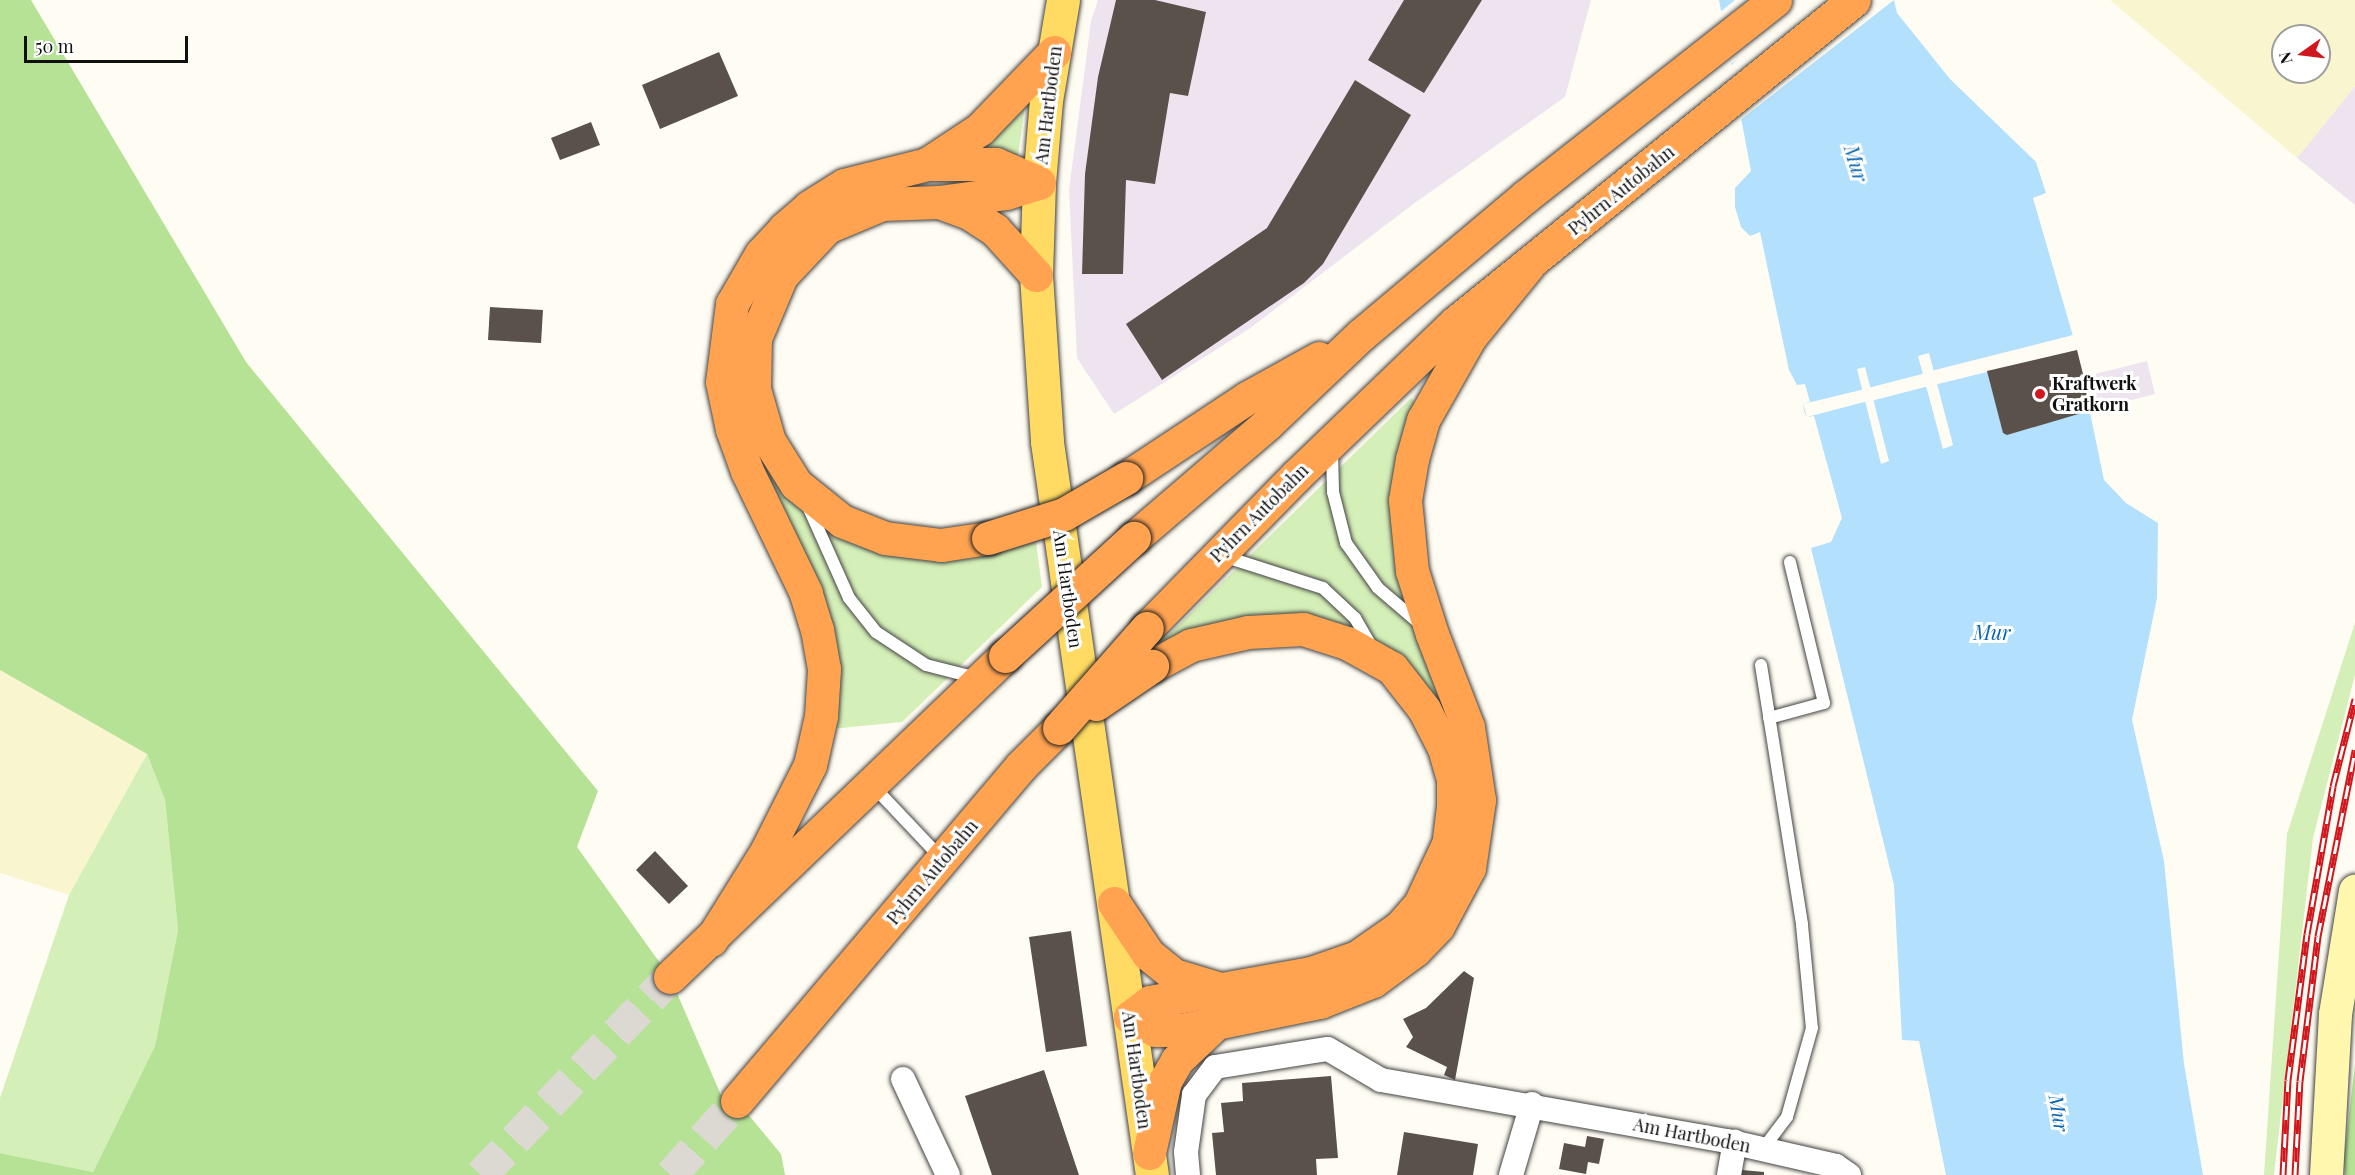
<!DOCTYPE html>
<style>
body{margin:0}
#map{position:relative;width:2355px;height:1175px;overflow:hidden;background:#fffdf3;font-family:"Playfair Display",serif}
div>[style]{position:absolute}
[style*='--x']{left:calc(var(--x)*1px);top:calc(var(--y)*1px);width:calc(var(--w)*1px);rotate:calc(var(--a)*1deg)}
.industrial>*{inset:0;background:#eee4ef}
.farmland>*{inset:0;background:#f9f6cf}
.green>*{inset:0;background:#d4efb7}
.forest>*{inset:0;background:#b6e295}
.water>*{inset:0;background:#b2e0fd}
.pier>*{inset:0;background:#fffdf3}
.building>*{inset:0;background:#5a514b}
.motorway-tunnel>*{height:33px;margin-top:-16.5px;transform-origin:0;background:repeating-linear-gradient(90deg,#dbd9d1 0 33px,transparent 0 49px)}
.roads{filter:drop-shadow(0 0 2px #434343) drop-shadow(0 0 2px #434343)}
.service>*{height:12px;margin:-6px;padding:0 6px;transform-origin:6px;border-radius:6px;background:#fff}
.minor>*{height:24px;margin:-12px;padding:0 12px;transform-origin:12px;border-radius:12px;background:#fff}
.secondary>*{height:33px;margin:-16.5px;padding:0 16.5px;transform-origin:16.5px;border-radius:16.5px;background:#fff7ae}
.primary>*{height:33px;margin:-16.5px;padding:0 16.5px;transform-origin:16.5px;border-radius:16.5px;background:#ffdb63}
.motorway>*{height:33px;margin:-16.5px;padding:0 16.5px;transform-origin:16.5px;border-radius:16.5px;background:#ffa351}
.rail>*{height:7px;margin-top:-3.5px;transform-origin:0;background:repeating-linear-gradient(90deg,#fff 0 14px,#d1171e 0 28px);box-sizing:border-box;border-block:2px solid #d1171e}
.bridges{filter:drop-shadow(0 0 2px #212121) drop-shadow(0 0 2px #212121)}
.motorway-bridge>*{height:33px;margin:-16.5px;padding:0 16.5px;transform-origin:16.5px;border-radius:16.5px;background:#ffa351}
.dots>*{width:16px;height:16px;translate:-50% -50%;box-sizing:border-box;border:3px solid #fff;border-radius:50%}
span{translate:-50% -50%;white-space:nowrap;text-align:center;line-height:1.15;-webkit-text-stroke:6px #fff;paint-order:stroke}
.street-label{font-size:18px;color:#101010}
.poi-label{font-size:18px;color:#101010;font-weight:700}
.left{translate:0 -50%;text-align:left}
.water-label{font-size:20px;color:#0a66b2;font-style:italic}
.north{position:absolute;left:2271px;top:24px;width:60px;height:60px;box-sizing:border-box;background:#fff;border:2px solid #9f9f9f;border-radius:50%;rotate:256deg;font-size:16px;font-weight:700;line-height:24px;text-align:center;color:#101010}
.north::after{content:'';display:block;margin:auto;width:21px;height:27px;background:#d1171e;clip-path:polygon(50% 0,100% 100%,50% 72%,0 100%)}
.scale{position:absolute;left:24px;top:36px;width:164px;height:27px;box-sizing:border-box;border:3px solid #101010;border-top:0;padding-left:8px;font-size:18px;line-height:21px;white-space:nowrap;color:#101010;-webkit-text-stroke:4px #fff;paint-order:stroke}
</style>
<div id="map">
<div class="industrial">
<div style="clip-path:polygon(1098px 0,1591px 0,1565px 97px,1412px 205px,1249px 329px,1114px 414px,1077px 358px,1069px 190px,1091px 21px)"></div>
<div style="clip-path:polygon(2355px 86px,2355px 205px,2297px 158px)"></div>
<div style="clip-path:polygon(2147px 361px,2155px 394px,2092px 410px,2083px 377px)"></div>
</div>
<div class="farmland">
<div style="clip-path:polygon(evenodd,2110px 0,2355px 0,2355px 86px,2297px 158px,2110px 0,2283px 36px,2319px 36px,2319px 72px,2283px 72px,2283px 36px)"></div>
<div style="clip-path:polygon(0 670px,147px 754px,69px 895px,0 873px)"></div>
</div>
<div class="green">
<div style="clip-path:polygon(1025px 105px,1018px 155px,973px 154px)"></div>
<div style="clip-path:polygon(871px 198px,749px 324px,797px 506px,991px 554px,1036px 542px,1042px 587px,902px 722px,831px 729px,748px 440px,745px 312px,759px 281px)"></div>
<div style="clip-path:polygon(1411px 398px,1417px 405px,1398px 455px,1391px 522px,1405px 589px,1468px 769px,1470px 819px,1460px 869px,1450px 893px,1426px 925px,1379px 964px,1354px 977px,1298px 995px,1163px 1020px,1157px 1013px,1318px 983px,1371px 963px,1416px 925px,1449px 877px,1463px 819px,1456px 749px,1439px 709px,1402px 663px,1346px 631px,1302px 620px,1231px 623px,1181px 639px,1155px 653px,1158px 645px)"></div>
<div style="clip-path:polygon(2355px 623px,2355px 675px,2313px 838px,2274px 1175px,2264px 1175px,2287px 834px)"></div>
<div style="clip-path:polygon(147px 754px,165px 800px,178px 930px,155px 1046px,93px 1172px,0 1153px,0 1098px,69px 895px)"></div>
</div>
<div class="forest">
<div style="clip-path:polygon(0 0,31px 0,246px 362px,598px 791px,577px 847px,670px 977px,721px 1095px,737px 1101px,781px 1154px,785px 1175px,0 1175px,0 1153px,93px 1172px,155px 1046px,178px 930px,165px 800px,147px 754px,0 670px)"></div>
<div style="clip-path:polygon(2355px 1064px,2355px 1175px,2345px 1175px,2344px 1158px)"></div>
</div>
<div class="water">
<div style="clip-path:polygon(evenodd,1719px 0,1894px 0,1897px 13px,1950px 79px,2036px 162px,2046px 193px,2033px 198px,2077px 350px,2104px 480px,2126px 503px,2158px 523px,2157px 598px,2132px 720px,2164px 861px,2184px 1064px,2203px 1175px,1946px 1175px,1919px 1041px,1902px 1040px,1894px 885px,1811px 548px,1831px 542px,1842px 518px,1814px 416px,1807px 417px,1804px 411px,1803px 404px,1810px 402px,1805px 384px,1797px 385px,1789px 370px,1760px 232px,1750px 236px,1741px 227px,1735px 207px,1735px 188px,1751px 171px,1719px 0,1929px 353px,1953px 445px,1943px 449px,1918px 356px,1929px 353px,1719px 0,1865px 367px,1889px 461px,1881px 464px,1857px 369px,1865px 367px)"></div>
</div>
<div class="pier">
<div style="clip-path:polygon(1735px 0,1894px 0,1739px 121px,1729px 67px,1738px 59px,1728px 66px,1719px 13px)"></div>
<div style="clip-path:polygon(2073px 335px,2077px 350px,1934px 385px,1931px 371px)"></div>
<div style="clip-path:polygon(1926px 373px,1929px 386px,1871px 401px,1868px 388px)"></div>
<div style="clip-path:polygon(1865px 389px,1868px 401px,1807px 417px,1803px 404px)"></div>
</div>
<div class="building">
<div style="clip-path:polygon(1116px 0,1155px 0,1206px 12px,1188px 96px,1170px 93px,1155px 184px,1126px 180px,1123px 274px,1082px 274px,1085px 174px,1098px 77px)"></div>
<div style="clip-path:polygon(1404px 0,1482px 0,1424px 93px,1368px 60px)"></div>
<div style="clip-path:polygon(719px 52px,738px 96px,660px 129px,642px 85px)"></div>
<div style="clip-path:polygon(1355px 80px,1411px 115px,1323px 264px,1304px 283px,1162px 380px,1126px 324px,1267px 228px)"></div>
<div style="clip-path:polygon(591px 122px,600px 145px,560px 160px,551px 138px)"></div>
<div style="clip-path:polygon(490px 307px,543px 310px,541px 343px,488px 340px)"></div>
<div style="clip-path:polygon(2077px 350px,2092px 410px,2007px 435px,2003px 433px,1987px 371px)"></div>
<div style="clip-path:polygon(655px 851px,688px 886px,669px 904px,636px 870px)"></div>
<div style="clip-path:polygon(1071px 931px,1087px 1046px,1046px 1052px,1029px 937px)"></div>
<div style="clip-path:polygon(1464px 971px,1474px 978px,1455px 1080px,1444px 1075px,1447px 1067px,1406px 1047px,1413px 1037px,1403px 1019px,1426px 1008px)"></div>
<div style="clip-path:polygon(1044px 1070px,1079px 1175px,992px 1175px,965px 1096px)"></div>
<div style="clip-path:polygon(1331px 1076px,1338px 1158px,1316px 1159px,1317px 1175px,1216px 1175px,1212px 1133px,1224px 1132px,1221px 1103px,1243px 1101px,1242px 1083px)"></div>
<div style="clip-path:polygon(1404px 1132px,1478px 1144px,1473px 1175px,1397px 1175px)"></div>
<div style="clip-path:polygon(1587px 1136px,1604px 1139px,1599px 1164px,1588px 1162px,1586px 1174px,1559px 1169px,1564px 1143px,1585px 1147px)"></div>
<div style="clip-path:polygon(1742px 1170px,1764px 1172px,1764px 1175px,1741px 1175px)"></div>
</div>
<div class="motorway-tunnel">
<div style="--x:481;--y:1175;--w:274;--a:-46.3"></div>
<div style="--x:671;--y:1175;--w:99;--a:-48.3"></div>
</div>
<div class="roads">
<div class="service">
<div style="--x:1332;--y:450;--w:42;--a:88.6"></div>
<div style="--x:1333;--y:492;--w:53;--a:75.7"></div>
<div style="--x:1346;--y:543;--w:55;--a:54.6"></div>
<div style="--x:1378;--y:588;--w:55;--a:40.6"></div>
<div style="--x:807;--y:504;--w:103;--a:65.9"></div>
<div style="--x:849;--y:598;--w:43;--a:51.5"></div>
<div style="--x:876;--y:632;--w:60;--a:33.4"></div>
<div style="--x:926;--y:665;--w:53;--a:14.3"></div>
<div style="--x:1223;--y:556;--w:105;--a:17.7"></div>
<div style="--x:1323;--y:588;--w:44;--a:43.2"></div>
<div style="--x:1355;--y:618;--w:34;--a:60"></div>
<div style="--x:1761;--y:665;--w:263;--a:81"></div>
<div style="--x:1802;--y:925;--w:103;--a:84.5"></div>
<div style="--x:1812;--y:1028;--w:92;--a:105.7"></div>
<div style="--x:1787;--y:1117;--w:40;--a:127"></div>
<div style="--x:1769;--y:718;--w:57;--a:-15.3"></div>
<div style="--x:1824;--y:703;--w:145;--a:-103.6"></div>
<div style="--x:873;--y:786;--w:100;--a:46.6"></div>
</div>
<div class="minor">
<div style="--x:903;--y:1079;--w:106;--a:64.9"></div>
<div style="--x:1188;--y:1175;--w:23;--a:-95"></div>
<div style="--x:1186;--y:1152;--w:58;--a:-82"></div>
<div style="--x:1194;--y:1095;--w:35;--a:-53"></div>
<div style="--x:1215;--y:1067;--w:114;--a:-9.1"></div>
<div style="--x:1328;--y:1049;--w:61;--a:30.3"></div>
<div style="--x:1381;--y:1080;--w:351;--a:10"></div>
<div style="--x:1727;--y:1141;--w:112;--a:12.9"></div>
<div style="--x:1836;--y:1166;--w:16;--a:35"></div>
<div style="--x:1511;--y:1175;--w:74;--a:-73.5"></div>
<div style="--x:1729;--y:1175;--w:34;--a:-80"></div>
</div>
<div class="secondary">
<div style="--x:2326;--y:1175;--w:161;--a:-86.8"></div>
<div style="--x:2335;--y:1014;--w:125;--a:-80.8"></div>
</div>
<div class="primary">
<div style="--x:1063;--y:0;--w:101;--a:99.6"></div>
<div style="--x:1046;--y:100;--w:83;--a:94.8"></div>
<div style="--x:1039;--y:183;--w:92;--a:91.9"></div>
<div style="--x:1036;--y:275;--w:167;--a:86.2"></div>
<div style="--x:1047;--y:442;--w:740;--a:81.85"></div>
</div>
<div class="motorway">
<div style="--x:927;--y:164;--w:64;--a:-33.4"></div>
<div style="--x:980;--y:129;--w:107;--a:-46.1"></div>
<div style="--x:939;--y:202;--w:32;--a:20"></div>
<div style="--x:969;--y:213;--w:31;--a:33"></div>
<div style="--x:995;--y:230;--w:61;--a:47.7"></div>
<div style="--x:1126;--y:478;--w:145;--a:-33.5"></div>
<div style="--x:1247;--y:398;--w:82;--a:-29.1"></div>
<div style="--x:988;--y:538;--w:48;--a:171.5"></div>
<div style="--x:941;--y:545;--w:56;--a:-172.9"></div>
<div style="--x:885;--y:538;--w:46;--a:-158.4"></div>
<div style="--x:842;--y:521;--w:59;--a:-141.2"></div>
<div style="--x:796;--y:484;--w:51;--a:-122.1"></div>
<div style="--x:769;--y:441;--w:54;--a:-106.1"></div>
<div style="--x:754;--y:389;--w:51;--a:-88.9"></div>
<div style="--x:755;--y:338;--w:67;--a:-67.2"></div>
<div style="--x:781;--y:276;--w:67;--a:-46.8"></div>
<div style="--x:827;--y:227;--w:60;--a:-22.7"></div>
<div style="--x:882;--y:204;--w:57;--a:-2"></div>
<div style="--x:939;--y:202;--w:68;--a:-7.7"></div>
<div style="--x:1006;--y:193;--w:34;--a:-17"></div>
<div style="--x:1134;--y:538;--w:175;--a:-40.6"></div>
<div style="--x:1267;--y:424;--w:131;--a:-43.5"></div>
<div style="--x:1362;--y:334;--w:214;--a:-40.1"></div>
<div style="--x:1526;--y:196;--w:317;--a:-38.2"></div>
<div style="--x:1147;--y:628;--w:214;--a:-45.6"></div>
<div style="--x:1297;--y:475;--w:219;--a:-43.9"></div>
<div style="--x:1455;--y:323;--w:513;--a:-38.99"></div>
<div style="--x:1152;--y:666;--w:44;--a:-28.3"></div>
<div style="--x:1191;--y:645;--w:58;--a:-12.8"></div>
<div style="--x:1248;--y:632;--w:55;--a:-3.1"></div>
<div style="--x:1303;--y:629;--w:46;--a:17.7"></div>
<div style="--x:1347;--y:643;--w:51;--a:29.1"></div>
<div style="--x:1392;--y:668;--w:52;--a:52"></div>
<div style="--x:1424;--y:709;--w:44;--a:62.9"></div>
<div style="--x:1444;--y:748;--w:32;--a:74"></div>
<div style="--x:1453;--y:779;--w:27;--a:90"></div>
<div style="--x:1453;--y:806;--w:38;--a:97"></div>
<div style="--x:1448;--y:844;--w:66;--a:115"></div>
<div style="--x:1420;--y:904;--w:30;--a:131"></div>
<div style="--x:1400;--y:927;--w:52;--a:145.1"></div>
<div style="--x:1357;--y:957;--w:49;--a:160.8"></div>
<div style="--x:1311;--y:973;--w:164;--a:169.8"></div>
<div style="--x:1150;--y:1002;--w:25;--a:143"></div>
<div style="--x:1130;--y:1017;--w:28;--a:27"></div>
<div style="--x:1155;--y:1030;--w:26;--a:0"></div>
<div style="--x:1181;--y:1030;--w:142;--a:-11.4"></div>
<div style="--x:1320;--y:1002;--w:57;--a:-21.6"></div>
<div style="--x:1373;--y:981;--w:52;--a:-36.4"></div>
<div style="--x:1415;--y:950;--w:33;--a:-46"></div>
<div style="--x:1438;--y:926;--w:66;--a:-61.9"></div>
<div style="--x:1469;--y:868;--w:69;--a:-81.6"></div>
<div style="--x:1479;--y:800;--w:74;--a:-98.6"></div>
<div style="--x:1468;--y:727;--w:100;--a:-111.2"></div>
<div style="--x:1432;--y:634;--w:66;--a:-107.6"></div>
<div style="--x:1412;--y:571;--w:71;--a:-95.6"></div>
<div style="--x:1405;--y:500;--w:42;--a:-80.3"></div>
<div style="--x:1412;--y:459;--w:41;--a:-74.2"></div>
<div style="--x:1423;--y:420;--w:95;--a:-60.5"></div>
<div style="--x:1470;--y:337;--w:92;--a:-50.8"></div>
<div style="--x:1114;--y:903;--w:61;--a:56.3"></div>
<div style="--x:1148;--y:954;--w:33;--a:39"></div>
<div style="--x:1174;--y:975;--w:45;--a:16.8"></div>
<div style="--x:711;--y:940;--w:104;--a:-58"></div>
<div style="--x:766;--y:852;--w:97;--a:-63.2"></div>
<div style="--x:810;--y:765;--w:50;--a:-77.3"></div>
<div style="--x:821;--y:716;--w:47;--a:-86.3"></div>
<div style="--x:824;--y:669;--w:40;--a:-100"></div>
<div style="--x:817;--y:630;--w:39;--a:-107"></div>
<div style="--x:806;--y:593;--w:136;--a:-115.8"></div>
<div style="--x:747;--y:471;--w:45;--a:-109.7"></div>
<div style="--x:732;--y:429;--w:48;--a:-102"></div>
<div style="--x:722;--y:382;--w:79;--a:-82.7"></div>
<div style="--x:732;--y:304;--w:58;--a:-59.9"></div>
<div style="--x:761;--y:254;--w:34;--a:-47"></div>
<div style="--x:784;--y:229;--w:33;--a:-41"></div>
<div style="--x:809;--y:207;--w:41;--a:-32.2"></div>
<div style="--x:844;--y:185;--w:86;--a:-14.2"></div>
<div style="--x:927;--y:164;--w:69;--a:0"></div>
<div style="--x:996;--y:164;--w:47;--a:23.8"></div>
<div style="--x:670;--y:977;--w:464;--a:-43.8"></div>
<div style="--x:737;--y:1101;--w:439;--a:-49.7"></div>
<div style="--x:1021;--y:766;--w:54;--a:-45"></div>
<div style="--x:1149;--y:1153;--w:74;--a:-77.5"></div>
<div style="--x:1165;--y:1081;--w:24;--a:-60"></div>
<div style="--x:1177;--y:1060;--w:51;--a:-43.4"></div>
</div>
</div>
<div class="rail">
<div style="--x:2283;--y:1175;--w:95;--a:-87"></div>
<div style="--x:2288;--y:1080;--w:147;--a:-82.6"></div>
<div style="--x:2307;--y:934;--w:150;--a:-80"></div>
<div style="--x:2333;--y:786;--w:90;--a:-75.8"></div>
<div style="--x:2295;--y:1175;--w:94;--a:-87"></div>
<div style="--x:2300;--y:1081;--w:146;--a:-82.9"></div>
<div style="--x:2318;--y:936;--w:190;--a:-78.7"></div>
</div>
<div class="bridges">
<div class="motorway-bridge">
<div style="--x:988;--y:538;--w:80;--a:-17.5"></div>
<div style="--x:1064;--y:514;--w:72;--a:-30.1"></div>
<div style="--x:1005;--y:656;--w:175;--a:-42.5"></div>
<div style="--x:1096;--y:704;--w:68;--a:-34.2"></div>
<div style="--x:1059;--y:728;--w:133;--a:-48.7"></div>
</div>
</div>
<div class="dots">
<div style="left:2040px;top:394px;background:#d1171e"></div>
</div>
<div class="street-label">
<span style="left:1048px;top:105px;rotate:-83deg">Am Hartboden</span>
<span style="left:1621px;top:190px;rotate:-39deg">Pyhrn Autobahn</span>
<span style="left:1259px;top:513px;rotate:-45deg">Pyhrn Autobahn</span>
<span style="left:1068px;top:589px;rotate:82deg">Am Hartboden</span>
<span style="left:932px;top:872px;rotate:-50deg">Pyhrn Autobahn</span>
<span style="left:1137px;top:1070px;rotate:82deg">Am Hartboden</span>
<span style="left:1692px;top:1135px;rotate:11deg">Am Hartboden</span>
</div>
<div class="poi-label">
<span class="left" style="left:2052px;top:394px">Kraftwerk<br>Gratkorn</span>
</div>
<div class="water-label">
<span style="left:1857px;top:163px;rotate:73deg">Mur</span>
<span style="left:1992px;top:631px">Mur</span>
<span style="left:2060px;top:1113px;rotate:80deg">Mur</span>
</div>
<div class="north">N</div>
<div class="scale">50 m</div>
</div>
